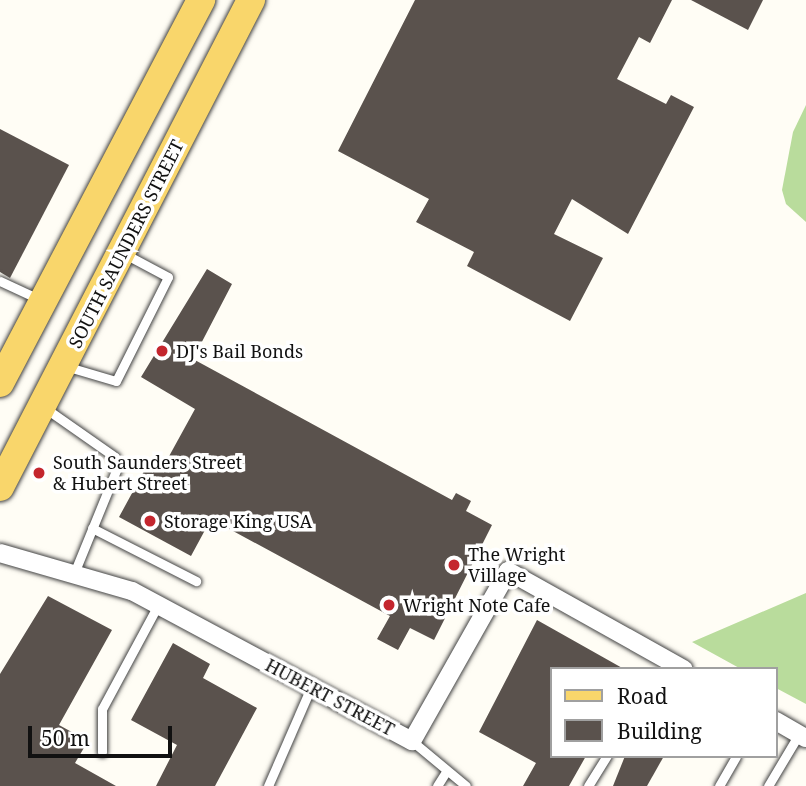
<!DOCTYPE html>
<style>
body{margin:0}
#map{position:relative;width:806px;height:786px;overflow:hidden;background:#fffdf5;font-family:"Noto Serif",serif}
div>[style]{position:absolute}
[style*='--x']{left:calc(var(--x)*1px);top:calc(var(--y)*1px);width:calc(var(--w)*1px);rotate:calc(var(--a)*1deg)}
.forest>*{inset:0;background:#b9dc9c}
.building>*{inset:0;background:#5a524d}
.roads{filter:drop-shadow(0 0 2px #444) drop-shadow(0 0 2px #444)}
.lane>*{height:9px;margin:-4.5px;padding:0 4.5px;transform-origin:4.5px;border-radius:4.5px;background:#fff}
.street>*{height:18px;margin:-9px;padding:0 9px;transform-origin:9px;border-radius:9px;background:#fff}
.primary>*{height:28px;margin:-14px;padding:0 14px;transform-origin:14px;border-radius:14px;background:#f9d66b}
.dots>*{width:19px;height:19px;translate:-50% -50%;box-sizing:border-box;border:4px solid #fff;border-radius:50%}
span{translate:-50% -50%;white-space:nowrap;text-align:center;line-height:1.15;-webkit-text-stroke:7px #fff;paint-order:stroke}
.street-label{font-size:18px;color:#111}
.poi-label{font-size:18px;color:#111}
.left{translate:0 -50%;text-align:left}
.legend{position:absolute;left:550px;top:667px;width:228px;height:91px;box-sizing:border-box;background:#fff;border:2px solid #a0a0a0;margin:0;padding:9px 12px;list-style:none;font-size:21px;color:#111}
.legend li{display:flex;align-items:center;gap:14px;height:35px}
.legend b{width:35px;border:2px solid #a0a0a0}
.scale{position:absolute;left:28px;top:726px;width:144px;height:32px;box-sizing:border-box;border:4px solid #111;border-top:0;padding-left:9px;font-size:21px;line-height:24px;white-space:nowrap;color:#111;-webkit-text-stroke:5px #fff;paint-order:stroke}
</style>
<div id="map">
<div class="forest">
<div style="clip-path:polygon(806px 105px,806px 222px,786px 204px,782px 190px,793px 132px)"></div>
<div style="clip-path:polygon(806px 593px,806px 704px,776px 688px,776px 669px,741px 669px,692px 642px)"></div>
</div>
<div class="building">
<div style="clip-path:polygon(415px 0,672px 0,650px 43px,639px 37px,617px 79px,666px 104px,671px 95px,694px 107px,628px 234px,572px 199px,554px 234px,603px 258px,570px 321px,467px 266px,474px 252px,416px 222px,429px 199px,338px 151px)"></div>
<div style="clip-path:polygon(691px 0,763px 0,748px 30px)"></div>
<div style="clip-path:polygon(0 129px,69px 165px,10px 278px,0 272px)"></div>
<div style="clip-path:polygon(207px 269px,232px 284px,193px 359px,452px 500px,456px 493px,471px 501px,466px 511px,492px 525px,434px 640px,410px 628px,398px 650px,377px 639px,390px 616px,211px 519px,191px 556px,119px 517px,149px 462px,162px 469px,195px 409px,141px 377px)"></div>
<div style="clip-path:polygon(48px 596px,112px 630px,59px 725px,88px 741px,75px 763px,116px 786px,0 786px,0 674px)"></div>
<div style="clip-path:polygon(537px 620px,624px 669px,552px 669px,552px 756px,586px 756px,569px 786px,523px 786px,536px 763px,479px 732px)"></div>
<div style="clip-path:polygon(173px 643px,210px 664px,203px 678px,257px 708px,215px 786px,156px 786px,177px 745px,131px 720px)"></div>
<div style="clip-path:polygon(625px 756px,664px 756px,647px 786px,613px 786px)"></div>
</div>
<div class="roads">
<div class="lane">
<div style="--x:0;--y:281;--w:45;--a:24.9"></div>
<div style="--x:65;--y:366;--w:53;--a:16.4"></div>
<div style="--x:116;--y:381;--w:116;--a:-63.4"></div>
<div style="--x:168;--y:277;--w:51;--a:-151.9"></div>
<div style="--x:45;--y:408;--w:85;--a:35"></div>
<div style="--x:115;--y:457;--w:11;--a:80"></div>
<div style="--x:117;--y:468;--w:111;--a:112.2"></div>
<div style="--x:92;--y:528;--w:117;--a:27"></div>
<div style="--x:412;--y:741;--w:70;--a:39.8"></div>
<div style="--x:102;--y:752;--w:43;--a:-90"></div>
<div style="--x:102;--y:709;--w:118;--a:-61.7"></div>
<div style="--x:268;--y:786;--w:108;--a:-66.5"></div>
<div style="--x:437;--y:786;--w:15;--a:-58"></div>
<div style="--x:588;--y:786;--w:36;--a:-58"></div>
<div style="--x:719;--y:786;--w:34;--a:-60"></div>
<div style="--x:768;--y:786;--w:61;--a:-59.2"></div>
</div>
<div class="street">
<div style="--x:0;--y:553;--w:137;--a:16.1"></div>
<div style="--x:132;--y:591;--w:318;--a:28.2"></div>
<div style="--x:412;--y:741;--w:195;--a:-60.5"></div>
<div style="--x:508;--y:571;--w:201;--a:29.2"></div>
<div style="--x:776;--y:721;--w:34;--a:30"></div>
</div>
<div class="primary">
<div style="--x:0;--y:383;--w:433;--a:-62.3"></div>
<div style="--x:0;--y:487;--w:548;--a:-62.73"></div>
</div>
</div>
<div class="dots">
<div style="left:162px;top:351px;background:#c4262e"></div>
<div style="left:39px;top:473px;background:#c4262e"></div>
<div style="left:150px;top:521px;background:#c4262e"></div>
<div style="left:454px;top:565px;background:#c4262e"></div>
<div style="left:389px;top:605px;background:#c4262e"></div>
</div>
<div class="street-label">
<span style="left:126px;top:244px;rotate:-63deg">SOUTH SAUNDERS STREET</span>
<span style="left:330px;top:697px;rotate:28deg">HUBERT STREET</span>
</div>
<div class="poi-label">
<span class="left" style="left:176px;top:351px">DJ's Bail Bonds</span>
<span class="left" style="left:53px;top:473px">South Saunders Street<br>&amp; Hubert Street</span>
<span class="left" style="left:164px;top:521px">Storage King USA</span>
<span class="left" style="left:468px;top:565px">The Wright<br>Village</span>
<span class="left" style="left:403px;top:605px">Wright Note Cafe</span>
</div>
<ul class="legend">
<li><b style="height:9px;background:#f9d66b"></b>Road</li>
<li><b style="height:19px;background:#5a524d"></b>Building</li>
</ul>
<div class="scale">50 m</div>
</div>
